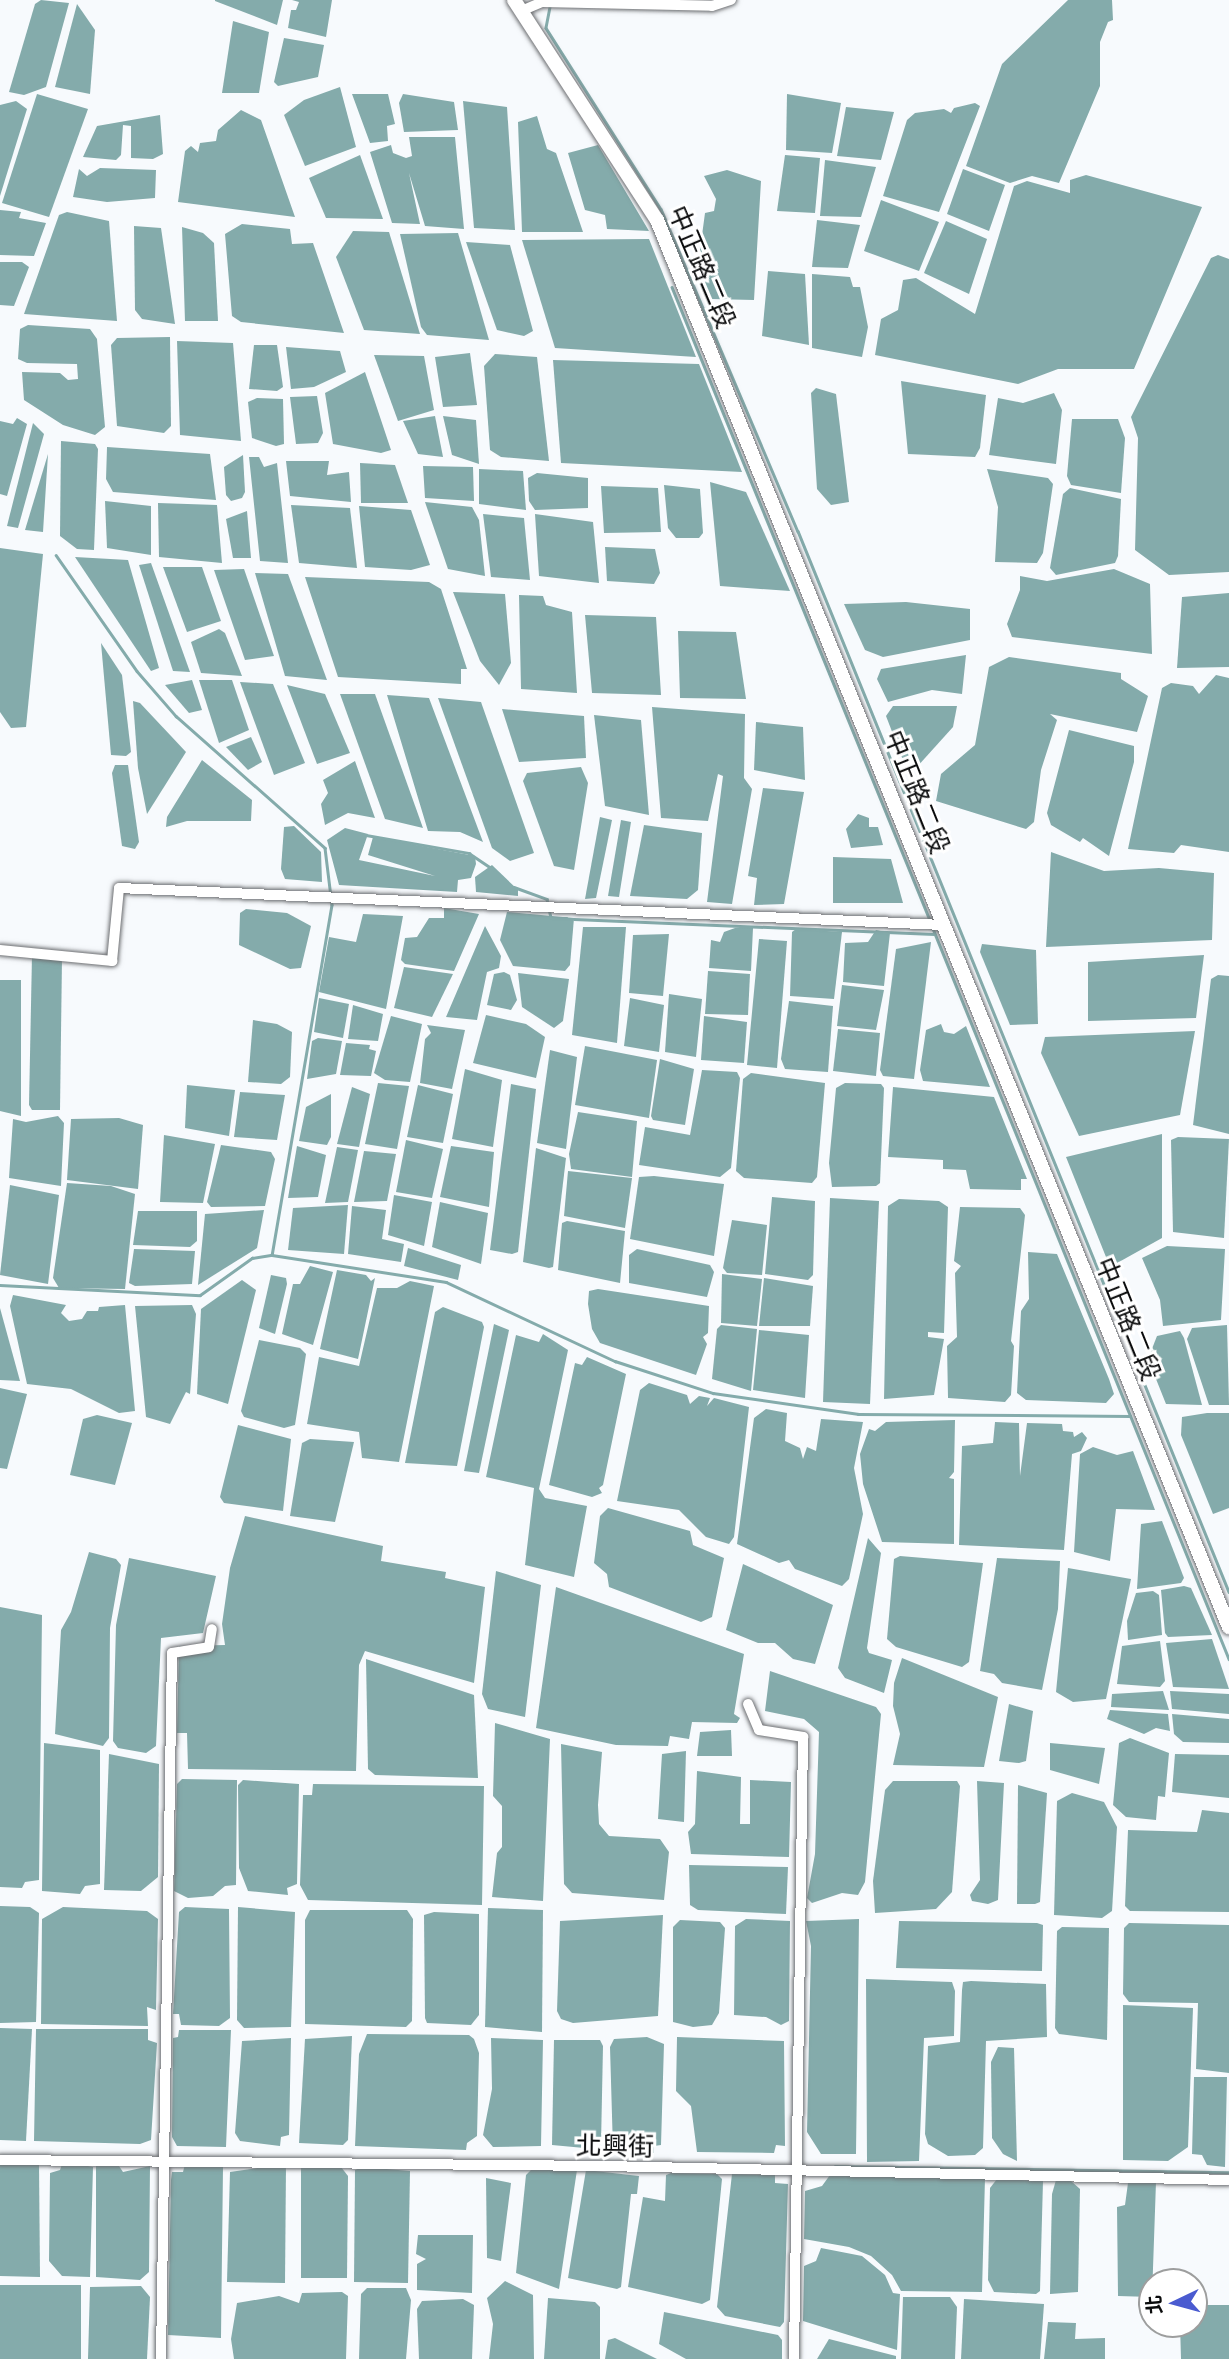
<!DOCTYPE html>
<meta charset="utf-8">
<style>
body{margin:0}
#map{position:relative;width:1229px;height:2359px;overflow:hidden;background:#f7fafd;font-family:"Titillium Web","Noto Sans TC",sans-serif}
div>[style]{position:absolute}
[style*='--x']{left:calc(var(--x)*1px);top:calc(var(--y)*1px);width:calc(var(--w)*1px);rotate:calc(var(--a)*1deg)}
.water>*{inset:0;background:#84abab}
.stream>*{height:2.5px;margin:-1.25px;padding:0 1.25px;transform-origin:1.25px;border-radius:1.25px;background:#84abab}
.roads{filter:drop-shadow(0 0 2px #6c6e71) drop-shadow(0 0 2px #6c6e71)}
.street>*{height:10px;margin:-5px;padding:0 5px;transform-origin:5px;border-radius:5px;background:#fff}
.secondary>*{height:14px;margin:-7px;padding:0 7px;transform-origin:7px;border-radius:7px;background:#fff}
span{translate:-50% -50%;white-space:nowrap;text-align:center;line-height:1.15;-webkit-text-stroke:6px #fff;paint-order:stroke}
.street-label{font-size:26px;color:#0b0c0d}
.north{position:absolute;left:1138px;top:2268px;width:70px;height:70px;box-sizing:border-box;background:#fff;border:2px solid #9d9e9e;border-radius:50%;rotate:265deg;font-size:19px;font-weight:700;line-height:28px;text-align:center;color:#0b0c0d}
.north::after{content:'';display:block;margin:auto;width:24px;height:32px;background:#4a5bd0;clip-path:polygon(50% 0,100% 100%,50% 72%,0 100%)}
</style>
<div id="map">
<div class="water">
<div style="clip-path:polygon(41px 0,69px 3px,46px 87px,24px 95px,9px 92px,35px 4px)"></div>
<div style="clip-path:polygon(283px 0,277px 25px,215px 1px,215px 0)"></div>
<div style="clip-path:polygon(292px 0,332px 0,326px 37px,288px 28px,291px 10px,296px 10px,299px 2px)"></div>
<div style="clip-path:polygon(1068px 0,1112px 0,1113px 20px,1108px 22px,1100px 42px,1100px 86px,1059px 183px,1032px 176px,1010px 183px,966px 166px,1002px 64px)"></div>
<div style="clip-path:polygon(77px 4px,95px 30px,90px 94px,55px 87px)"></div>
<div style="clip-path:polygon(233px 21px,269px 32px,259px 93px,222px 93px)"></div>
<div style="clip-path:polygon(284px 38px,324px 45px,318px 77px,278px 86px,274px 82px)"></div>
<div style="clip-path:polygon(340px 87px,356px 147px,305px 166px,284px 115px,304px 100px)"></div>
<div style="clip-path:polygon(37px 94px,88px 109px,49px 217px,2px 203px)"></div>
<div style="clip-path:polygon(352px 94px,388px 94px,395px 124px,387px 126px,388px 141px,370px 143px)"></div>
<div style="clip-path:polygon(403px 94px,454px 102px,458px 130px,404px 132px,399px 103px)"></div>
<div style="clip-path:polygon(787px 94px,841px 103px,832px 153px,786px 150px)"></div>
<div style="clip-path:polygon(16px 101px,27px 109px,0 196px,0 105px)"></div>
<div style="clip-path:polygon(463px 101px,507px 107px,515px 230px,474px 228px)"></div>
<div style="clip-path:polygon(975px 103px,980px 106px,939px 212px,883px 196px,907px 120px,915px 113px,944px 109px,951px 113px,954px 108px)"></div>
<div style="clip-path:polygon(846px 107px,894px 112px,881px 160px,837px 156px)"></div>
<div style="clip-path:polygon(241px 110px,261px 120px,295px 217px,178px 202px,185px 151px,191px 146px,198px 152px,200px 143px,216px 141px,218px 130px)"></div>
<div style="clip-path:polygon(160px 115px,163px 154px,153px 159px,131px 158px,131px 126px,123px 125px,121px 155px,116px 160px,83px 157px,97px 126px)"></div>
<div style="clip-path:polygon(537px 116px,547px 149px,556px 153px,583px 232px,522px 232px,518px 122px)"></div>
<div style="clip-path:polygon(409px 137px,455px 137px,464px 229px,425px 226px,409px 173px,420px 224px,392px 223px,370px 152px,391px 145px,393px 153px,406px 158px,412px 156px)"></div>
<div style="clip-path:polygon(598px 145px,649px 231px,607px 229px,605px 215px,585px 210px,568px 153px)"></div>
<div style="clip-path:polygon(360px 155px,383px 219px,326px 218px,309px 178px)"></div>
<div style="clip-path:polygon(785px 155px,820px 158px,815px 213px,777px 211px)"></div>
<div style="clip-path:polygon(825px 160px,876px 167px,861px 217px,820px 216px)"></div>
<div style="clip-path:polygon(100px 168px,156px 170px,155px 198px,107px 202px,73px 197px,79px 169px,87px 176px)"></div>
<div style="clip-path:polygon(963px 169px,1005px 185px,989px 231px,947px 214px)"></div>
<div style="clip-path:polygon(727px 170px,761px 181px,754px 300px,711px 299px,698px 265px,705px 213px,714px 211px,716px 199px,704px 176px)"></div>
<div style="clip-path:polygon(1086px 175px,1202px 207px,1134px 369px,1058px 369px,1018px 384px,875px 355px,881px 319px,898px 310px,903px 280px,916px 278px,975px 314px,1014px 186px,1027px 181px,1070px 193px,1070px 180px)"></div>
<div style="clip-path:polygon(881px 200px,939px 222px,919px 271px,864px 251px)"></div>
<div style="clip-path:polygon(0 210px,21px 212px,19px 218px,46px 223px,34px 256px,0 255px)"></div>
<div style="clip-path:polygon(67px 212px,109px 221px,117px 321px,24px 314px,59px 215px)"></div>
<div style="clip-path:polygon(817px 220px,860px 225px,848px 268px,812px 267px)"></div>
<div style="clip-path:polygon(946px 221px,987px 239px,969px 294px,924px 273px)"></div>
<div style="clip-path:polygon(242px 224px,290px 229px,292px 244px,313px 243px,344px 333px,241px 322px,232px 316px,225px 234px)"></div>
<div style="clip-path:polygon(134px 226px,161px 228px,175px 324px,142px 319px,135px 310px)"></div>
<div style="clip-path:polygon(182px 227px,203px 233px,214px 243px,218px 321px,185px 321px)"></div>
<div style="clip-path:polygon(353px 231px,389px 232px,420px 334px,364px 330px,336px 257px)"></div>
<div style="clip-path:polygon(458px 233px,489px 340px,427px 335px,421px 327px,400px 234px)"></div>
<div style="clip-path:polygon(649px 239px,696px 357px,555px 348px,522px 240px)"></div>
<div style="clip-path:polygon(466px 242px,510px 245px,533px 331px,524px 336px,497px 330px)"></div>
<div style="clip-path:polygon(1218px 255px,1229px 259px,1229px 572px,1169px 575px,1135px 550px,1138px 438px,1131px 417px,1211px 258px)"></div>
<div style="clip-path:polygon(0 262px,22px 262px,29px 267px,14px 306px,0 305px)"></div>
<div style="clip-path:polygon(768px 271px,805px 274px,809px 345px,762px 336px)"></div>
<div style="clip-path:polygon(812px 274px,850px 277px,853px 287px,860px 287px,868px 327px,862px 357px,812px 348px)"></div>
<div style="clip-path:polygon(28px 325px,90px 329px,97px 339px,105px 427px,95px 435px,63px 425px,24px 400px,22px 372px,60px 373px,68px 380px,78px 379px,77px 364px,27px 363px,18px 359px,20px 329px)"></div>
<div style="clip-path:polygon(170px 337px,171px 426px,164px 433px,117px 426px,111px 345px,117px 338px)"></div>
<div style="clip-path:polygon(177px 341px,233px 343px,241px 441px,180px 435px)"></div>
<div style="clip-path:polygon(254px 345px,277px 345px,283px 387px,277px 391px,249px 389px)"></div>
<div style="clip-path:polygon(286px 347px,340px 351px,346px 372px,314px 387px,291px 389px)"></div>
<div style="clip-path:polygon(470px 353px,477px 405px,443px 407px,435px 357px)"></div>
<div style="clip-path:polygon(495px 354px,537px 357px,549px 461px,501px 457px,490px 450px,484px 366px)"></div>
<div style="clip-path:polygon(374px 355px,424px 356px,434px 410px,398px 421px)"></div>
<div style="clip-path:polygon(553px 360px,699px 364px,742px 472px,561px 463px)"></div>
<div style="clip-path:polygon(365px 372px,391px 450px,381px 453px,333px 444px,325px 393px)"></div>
<div style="clip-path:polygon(901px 381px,986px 395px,980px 448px,975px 457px,908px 454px)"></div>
<div style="clip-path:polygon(816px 388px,836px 394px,849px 502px,831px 505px,817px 489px,811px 393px)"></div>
<div style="clip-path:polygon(1054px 393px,1062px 410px,1056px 464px,989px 455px,998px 398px,1023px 403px)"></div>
<div style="clip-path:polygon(317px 396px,323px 433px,318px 443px,296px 444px,290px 397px)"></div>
<div style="clip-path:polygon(257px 398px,283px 399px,284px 444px,276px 446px,252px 438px,248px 402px)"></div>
<div style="clip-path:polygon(435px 416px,443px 457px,418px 454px,403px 421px)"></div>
<div style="clip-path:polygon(443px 416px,476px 420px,479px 464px,452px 455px)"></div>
<div style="clip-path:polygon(17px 418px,27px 424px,7px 496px,0 494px,0 421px,13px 424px)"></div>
<div style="clip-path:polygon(1072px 419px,1118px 419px,1125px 438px,1121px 493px,1071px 485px,1067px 476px)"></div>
<div style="clip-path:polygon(33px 423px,44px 434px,18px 528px,7px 526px)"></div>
<div style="clip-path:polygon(61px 441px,95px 444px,98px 449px,94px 550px,77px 549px,60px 536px)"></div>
<div style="clip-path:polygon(107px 447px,210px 454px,216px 500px,113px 492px,106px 479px)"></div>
<div style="clip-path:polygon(48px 454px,43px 532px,25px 530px)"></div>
<div style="clip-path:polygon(243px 455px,245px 492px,242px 498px,231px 501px,226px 495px,224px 467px)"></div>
<div style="clip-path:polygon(249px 457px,259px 457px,264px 467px,277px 463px,288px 563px,260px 561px)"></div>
<div style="clip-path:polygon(286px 461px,329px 461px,327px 475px,349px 472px,351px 502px,290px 496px)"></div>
<div style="clip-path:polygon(360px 463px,395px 465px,408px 503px,361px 503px)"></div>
<div style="clip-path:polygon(423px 466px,473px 467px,474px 501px,425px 498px)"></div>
<div style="clip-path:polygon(479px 469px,523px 471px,526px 510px,479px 504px)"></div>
<div style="clip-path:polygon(987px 469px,1048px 478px,1053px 484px,1043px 553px,1037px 563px,995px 562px,998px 507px)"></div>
<div style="clip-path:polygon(537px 473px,588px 478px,588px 508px,535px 510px,529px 501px,528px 478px)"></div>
<div style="clip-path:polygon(710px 482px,746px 492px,790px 591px,720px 586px)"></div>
<div style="clip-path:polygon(664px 485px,700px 489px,703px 533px,699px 538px,676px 538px,668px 528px)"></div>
<div style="clip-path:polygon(601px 486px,658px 488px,661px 532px,604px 533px)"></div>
<div style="clip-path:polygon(1070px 488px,1121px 499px,1118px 556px,1115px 563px,1056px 575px,1050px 568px,1063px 494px)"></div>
<div style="clip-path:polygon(105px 501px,151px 506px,151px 555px,107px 548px)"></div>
<div style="clip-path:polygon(425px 502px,472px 507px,479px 520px,485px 576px,448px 569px)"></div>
<div style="clip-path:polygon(158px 503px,217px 505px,222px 563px,159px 557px)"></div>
<div style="clip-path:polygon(291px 505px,350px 508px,357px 568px,299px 563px)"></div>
<div style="clip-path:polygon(359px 506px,411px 510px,430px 565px,411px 570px,365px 567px)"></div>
<div style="clip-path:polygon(247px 511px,251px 558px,233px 558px,226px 519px)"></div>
<div style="clip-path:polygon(483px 514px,524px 518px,530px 580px,491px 577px)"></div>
<div style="clip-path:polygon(535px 514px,593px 522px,599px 583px,539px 576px)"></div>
<div style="clip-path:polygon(605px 547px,655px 549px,660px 573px,654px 584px,607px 581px)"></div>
<div style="clip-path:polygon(0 548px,43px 554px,26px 727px,11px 728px,0 712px)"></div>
<div style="clip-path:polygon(75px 557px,128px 560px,159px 668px,151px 671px)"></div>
<div style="clip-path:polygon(151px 563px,190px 672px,173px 671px,139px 565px)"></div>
<div style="clip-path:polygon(163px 567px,202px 567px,221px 621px,187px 632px)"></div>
<div style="clip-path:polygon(244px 569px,274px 656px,245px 660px,214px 570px)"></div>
<div style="clip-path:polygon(1114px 569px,1150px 584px,1152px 654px,1012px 637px,1007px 624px,1020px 590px,1020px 576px,1047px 581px)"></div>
<div style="clip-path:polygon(255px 573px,288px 574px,327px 680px,285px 676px)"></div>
<div style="clip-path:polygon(305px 577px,429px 582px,441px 589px,467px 669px,461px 669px,461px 684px,338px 677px)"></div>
<div style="clip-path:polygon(453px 592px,505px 594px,511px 663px,499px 685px,480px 661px)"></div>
<div style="clip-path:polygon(1229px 593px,1229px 667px,1177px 668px,1182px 597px)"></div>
<div style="clip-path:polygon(519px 595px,543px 596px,546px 605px,572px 612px,577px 693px,521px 689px)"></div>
<div style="clip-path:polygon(906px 602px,970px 609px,970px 640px,883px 657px,865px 650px,844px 604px)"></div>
<div style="clip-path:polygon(585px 615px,656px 617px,661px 695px,592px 693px)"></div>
<div style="clip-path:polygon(219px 629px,225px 633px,242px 676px,201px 673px,191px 642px)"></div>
<div style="clip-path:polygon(678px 631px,736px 632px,746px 699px,680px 698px)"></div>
<div style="clip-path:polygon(101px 643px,122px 675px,131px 752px,126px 756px,111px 755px)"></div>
<div style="clip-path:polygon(966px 655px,962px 694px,932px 690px,888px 702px,877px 679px,881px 669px)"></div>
<div style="clip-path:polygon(1009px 657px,1121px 673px,1121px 679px,1148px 696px,1137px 732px,1050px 714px,1057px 720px,1041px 770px,1034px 822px,1026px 829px,936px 801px,941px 774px,975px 745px,989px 667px)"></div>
<div style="clip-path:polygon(1216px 675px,1229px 678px,1229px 852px,1181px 845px,1174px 853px,1128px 849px,1162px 688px,1171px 683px,1193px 686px,1199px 694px)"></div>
<div style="clip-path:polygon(192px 680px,202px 710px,189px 713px,165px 685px)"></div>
<div style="clip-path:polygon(199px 680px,232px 680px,249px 730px,219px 743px)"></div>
<div style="clip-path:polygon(240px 682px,273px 684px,305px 763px,274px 775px)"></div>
<div style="clip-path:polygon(287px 685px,325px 694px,350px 753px,317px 764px)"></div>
<div style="clip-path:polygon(340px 694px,375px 694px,423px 828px,385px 819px)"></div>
<div style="clip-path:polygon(387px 695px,429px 698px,483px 842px,460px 832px,428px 831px)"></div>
<div style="clip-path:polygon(438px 698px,481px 702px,534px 853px,510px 861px,492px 848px)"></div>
<div style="clip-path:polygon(133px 701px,140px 703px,186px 752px,147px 814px,138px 768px)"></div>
<div style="clip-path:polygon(893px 706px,957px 706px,953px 727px,916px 768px,906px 768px,886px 716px)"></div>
<div style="clip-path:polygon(652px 707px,745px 714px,744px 778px,752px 789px,732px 904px,707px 902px,723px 776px,718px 774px,708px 821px,661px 818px)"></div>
<div style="clip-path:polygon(502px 709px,584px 716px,586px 758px,519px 762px)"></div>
<div style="clip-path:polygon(594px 715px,641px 720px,649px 815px,605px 806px)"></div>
<div style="clip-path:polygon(756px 722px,803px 727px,805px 780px,754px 770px)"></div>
<div style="clip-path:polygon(1069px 730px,1134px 746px,1134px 762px,1109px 856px,1083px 838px,1080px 842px,1051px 825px,1047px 813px)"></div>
<div style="clip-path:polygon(251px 737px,262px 762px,248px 770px,226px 747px)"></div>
<div style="clip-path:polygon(202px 760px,252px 800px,251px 821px,187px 821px,166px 827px,167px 817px)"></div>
<div style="clip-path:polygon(355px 761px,375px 818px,348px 813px,325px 825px,321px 804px,328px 793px,323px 780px)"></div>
<div style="clip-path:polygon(115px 765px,128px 765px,139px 842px,135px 849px,122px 846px,112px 773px)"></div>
<div style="clip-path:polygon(581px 767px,588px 783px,574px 870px,554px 866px,523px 781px,527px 773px)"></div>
<div style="clip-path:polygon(763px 788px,804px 792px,784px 904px,754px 905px,757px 878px,748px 876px)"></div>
<div style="clip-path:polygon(858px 814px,869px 818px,869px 827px,878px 827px,883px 845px,851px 848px,846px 829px)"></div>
<div style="clip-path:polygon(600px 817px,612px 820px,596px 898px,585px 899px)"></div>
<div style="clip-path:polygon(621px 820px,631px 822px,619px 897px,608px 896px)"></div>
<div style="clip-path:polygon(644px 825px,702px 833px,698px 890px,687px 899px,630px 896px)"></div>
<div style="clip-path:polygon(294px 826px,321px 852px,322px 882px,285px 879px,281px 869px,284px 827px)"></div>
<div style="clip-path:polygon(345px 828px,368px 834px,359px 860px,435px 876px,368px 855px,373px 837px,475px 856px,476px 864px,471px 878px,458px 880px,457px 892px,339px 885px,327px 840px)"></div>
<div style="clip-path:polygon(1051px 852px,1104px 871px,1159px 868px,1214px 873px,1212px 940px,1046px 947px)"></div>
<div style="clip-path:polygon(833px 857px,891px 859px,903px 903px,833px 903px)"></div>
<div style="clip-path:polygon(492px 865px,518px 890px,518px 896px,476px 892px,475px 877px)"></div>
<div style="clip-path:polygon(444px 908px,479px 914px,454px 971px,405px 964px,401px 960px,405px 938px,417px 937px,429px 918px,444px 918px)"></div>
<div style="clip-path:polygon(246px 909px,287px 913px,311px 926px,301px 968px,290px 969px,239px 945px,240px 913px)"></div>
<div style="clip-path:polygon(507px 912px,574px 918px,570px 965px,565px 971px,513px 966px,500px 940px)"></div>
<div style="clip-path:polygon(363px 914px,403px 916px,386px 1009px,319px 992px,329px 937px,356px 942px)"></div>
<div style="clip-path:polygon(485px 926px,501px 956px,499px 968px,487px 972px,477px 1020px,446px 1017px)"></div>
<div style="clip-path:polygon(583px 927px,626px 927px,617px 1043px,572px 1035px)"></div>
<div style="clip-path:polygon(735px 928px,753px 928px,751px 971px,709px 968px,711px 940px,720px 942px,724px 932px)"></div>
<div style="clip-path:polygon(796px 929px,842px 932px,834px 999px,790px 996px,792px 932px)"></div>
<div style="clip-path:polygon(876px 930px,890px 933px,884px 986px,843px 982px,845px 943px,868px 942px)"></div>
<div style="clip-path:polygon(669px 934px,663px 996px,629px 993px,633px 935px)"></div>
<div style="clip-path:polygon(759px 939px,787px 941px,777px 1068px,747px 1065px)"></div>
<div style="clip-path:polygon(931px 942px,914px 1079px,883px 1076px,880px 1070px,896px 949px)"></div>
<div style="clip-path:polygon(982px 944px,1036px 950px,1038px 1024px,1010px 1025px,980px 952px)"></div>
<div style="clip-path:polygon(32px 955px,62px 958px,60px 1110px,32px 1110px,29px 1105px)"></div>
<div style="clip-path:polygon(1204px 955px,1196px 1018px,1088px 1021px,1088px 962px)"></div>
<div style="clip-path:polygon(404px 967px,453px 974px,432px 1017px,394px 1008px)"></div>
<div style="clip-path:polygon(708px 971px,750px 974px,748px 1015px,705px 1014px)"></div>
<div style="clip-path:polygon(504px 972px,510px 975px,517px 1000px,511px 1010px,487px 1005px,494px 974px)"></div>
<div style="clip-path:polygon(518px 973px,569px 979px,563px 1021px,554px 1028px,522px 1007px)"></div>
<div style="clip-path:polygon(1218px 975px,1229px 976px,1229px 1134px,1193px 1125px,1211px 979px)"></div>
<div style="clip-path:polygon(0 980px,21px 980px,21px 1116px,0 1111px)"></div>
<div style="clip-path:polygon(842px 985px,884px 990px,876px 1030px,837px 1026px)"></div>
<div style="clip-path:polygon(669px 994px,702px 999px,696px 1057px,665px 1052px)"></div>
<div style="clip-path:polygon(319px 998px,349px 1004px,343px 1038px,314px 1032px)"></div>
<div style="clip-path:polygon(630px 998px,664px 1005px,659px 1052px,624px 1046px)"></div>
<div style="clip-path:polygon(789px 1001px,833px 1006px,828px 1072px,785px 1069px,781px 1059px)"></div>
<div style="clip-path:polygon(353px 1005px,383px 1014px,378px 1041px,348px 1039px)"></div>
<div style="clip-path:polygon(486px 1015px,526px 1024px,545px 1037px,536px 1078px,473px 1063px)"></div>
<div style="clip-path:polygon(391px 1016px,422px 1024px,410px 1082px,385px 1080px,374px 1073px)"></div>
<div style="clip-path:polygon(704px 1016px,747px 1022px,744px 1063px,701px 1060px)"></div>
<div style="clip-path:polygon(253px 1020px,277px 1024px,292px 1032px,290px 1077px,281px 1084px,248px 1082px)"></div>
<div style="clip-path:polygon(941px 1024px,944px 1032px,954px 1034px,966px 1026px,990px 1087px,923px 1081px,920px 1070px,926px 1030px)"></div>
<div style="clip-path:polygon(427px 1025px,465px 1030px,452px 1089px,420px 1083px,425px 1039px,431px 1033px)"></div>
<div style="clip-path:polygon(838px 1029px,880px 1033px,876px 1076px,833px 1071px)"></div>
<div style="clip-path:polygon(1195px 1031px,1180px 1115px,1079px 1136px,1041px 1053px,1045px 1037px)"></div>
<div style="clip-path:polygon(318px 1038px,342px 1041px,336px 1074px,307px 1079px,312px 1041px)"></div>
<div style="clip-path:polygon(346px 1043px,370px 1045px,369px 1049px,376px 1051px,371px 1076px,340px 1075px)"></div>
<div style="clip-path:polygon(585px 1046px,657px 1060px,649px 1118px,575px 1105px)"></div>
<div style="clip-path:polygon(550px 1050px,577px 1057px,566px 1149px,537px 1143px)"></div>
<div style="clip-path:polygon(660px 1059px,694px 1069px,685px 1125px,653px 1120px,651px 1116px)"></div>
<div style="clip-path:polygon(465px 1069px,502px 1080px,493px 1147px,452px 1139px)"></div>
<div style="clip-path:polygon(702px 1070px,737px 1072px,740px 1078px,731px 1168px,720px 1177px,639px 1165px,645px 1127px,690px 1135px)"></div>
<div style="clip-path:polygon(751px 1073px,825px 1083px,817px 1177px,812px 1183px,744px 1178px,736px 1171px,743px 1079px)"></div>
<div style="clip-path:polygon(378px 1083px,409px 1086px,397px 1149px,365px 1144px)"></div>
<div style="clip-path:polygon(845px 1083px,881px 1084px,884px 1088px,880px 1183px,876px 1186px,832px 1187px,829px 1163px,836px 1088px)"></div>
<div style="clip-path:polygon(511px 1084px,536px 1089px,518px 1252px,512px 1254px,490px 1250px)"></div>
<div style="clip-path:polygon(187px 1085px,235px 1090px,229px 1136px,185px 1128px)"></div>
<div style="clip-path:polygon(418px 1085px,453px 1094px,443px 1143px,407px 1137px)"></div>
<div style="clip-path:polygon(352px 1087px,370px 1094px,359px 1147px,337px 1144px)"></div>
<div style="clip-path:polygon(893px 1087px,994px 1097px,1027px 1179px,1021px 1179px,1021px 1190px,970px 1189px,966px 1170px,943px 1169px,943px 1160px,888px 1157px)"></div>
<div style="clip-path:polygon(240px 1092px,285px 1095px,277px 1140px,234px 1137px)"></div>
<div style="clip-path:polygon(331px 1094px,331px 1137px,327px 1145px,299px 1141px,306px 1107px)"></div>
<div style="clip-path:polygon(578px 1112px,637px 1121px,632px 1177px,571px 1169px,569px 1154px)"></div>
<div style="clip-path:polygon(58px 1116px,64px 1123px,61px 1186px,9px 1178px,13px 1119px,26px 1122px)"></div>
<div style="clip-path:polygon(119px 1118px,143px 1125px,138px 1189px,67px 1180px,71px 1119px)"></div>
<div style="clip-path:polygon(1162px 1134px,1162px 1238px,1110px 1267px,1066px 1157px)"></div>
<div style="clip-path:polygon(164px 1135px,215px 1144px,203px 1203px,160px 1202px)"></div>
<div style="clip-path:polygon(1178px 1137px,1229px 1139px,1224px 1238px,1173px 1232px,1171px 1140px)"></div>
<div style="clip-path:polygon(406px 1140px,443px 1149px,432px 1198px,396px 1192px)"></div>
<div style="clip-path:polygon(221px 1145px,271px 1152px,275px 1159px,265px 1206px,211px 1207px,207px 1202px)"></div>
<div style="clip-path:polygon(297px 1146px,326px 1155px,318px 1197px,288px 1198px)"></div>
<div style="clip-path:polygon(451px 1146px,494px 1152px,489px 1207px,440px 1197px)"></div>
<div style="clip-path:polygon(337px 1147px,358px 1150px,348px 1202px,325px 1203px)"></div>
<div style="clip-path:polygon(536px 1148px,566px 1158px,553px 1267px,549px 1268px,523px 1262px)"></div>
<div style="clip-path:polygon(364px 1151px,396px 1154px,387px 1201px,354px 1202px)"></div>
<div style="clip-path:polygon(568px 1171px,632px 1178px,625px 1228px,564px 1216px)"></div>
<div style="clip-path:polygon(654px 1176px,724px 1184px,714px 1256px,630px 1239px,639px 1177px)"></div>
<div style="clip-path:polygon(67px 1183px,111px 1186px,135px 1194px,125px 1289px,59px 1288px,53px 1278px)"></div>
<div style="clip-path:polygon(10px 1185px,59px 1195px,48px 1284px,0 1275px)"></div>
<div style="clip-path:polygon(394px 1195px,432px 1202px,424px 1246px,388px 1235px)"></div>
<div style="clip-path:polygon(772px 1197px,815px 1201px,813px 1275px,808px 1280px,765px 1274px)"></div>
<div style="clip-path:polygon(830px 1198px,879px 1201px,870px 1404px,823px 1402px)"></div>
<div style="clip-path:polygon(899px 1199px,939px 1201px,948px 1207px,944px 1333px,928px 1332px,928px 1337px,944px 1339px,934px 1395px,884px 1399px,888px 1206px)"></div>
<div style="clip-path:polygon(440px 1202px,488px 1213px,481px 1264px,432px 1247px)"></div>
<div style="clip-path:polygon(348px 1205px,344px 1254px,288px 1250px,293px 1208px)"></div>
<div style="clip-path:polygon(352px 1206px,386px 1210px,382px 1239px,404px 1244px,401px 1262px,348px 1254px)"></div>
<div style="clip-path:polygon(960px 1207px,1020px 1208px,1025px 1215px,1011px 1341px,1014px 1346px,1011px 1395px,1005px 1402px,948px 1398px,947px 1346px,957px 1337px,955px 1273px,961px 1266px,954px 1261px)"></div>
<div style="clip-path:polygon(264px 1210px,257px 1248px,198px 1285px,205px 1214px)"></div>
<div style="clip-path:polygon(138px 1211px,197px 1211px,197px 1241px,190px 1247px,133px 1245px)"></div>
<div style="clip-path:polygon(732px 1220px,767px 1225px,762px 1275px,727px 1273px,723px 1268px)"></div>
<div style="clip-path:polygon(567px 1221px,625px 1231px,620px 1283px,558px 1270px,562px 1223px)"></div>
<div style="clip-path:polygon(1167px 1246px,1225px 1249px,1221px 1320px,1163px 1326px,1160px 1300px,1142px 1258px)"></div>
<div style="clip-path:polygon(408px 1248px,461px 1265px,458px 1280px,404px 1266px)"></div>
<div style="clip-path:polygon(134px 1249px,195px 1251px,192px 1284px,135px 1286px,129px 1283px)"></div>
<div style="clip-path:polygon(637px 1249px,710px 1265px,714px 1272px,707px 1297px,629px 1283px,629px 1255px)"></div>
<div style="clip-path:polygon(1028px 1252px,1057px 1254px,1109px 1379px,1114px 1394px,1106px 1403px,1026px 1400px,1017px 1393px,1021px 1311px,1029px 1299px)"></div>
<div style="clip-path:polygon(310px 1266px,333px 1272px,313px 1345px,282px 1334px,293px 1284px,300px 1284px)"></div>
<div style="clip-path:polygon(337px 1270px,366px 1275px,371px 1281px,375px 1278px,358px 1359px,320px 1349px)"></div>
<div style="clip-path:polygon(722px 1274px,762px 1279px,757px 1326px,721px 1323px)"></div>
<div style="clip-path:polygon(271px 1275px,286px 1278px,287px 1284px,275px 1334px,259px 1328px)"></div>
<div style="clip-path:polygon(764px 1278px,813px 1286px,810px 1326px,759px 1326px)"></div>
<div style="clip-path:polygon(242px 1280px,256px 1290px,228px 1404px,197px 1394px,201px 1309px)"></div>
<div style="clip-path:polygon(410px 1281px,434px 1286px,399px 1462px,362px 1458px,359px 1432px,307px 1424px,319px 1357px,359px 1366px,377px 1288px,397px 1288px)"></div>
<div style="clip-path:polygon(598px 1289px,709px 1306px,708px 1333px,703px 1337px,707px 1344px,696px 1375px,600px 1343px,592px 1329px,588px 1304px,589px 1291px)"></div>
<div style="clip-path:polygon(13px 1295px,66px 1305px,61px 1313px,69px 1321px,82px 1319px,87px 1311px,98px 1311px,99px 1307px,125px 1305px,135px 1411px,119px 1413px,71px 1389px,27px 1384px,10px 1306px)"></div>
<div style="clip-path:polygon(192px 1305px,196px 1314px,190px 1394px,186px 1392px,170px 1424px,146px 1417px,135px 1306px)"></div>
<div style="clip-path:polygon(443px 1307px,482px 1322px,484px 1327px,457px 1466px,405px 1463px,435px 1312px)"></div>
<div style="clip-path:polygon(0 1308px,20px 1381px,0 1380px)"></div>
<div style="clip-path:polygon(494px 1324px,509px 1330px,479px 1473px,464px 1471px)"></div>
<div style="clip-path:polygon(721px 1325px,757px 1329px,751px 1391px,712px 1379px,717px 1329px)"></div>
<div style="clip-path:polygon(1227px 1325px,1229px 1405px,1209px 1405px,1187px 1339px,1192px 1328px)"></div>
<div style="clip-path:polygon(759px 1330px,809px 1335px,805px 1398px,753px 1390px)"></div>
<div style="clip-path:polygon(1180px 1331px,1184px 1338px,1202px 1405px,1166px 1404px,1148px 1359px,1157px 1336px)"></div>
<div style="clip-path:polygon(543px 1334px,568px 1350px,539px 1489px,545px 1498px,587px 1506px,574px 1577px,525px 1565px,534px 1488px,486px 1477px,516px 1335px,539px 1342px)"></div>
<div style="clip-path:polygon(259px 1340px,300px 1348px,306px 1354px,295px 1425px,284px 1428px,244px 1417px,241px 1411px)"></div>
<div style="clip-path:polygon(587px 1357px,626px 1374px,603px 1485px,599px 1488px,602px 1493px,592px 1497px,549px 1485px,575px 1363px,582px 1365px)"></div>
<div style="clip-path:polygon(649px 1383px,687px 1395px,690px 1404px,699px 1396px,710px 1398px,707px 1406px,714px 1398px,749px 1407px,734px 1537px,729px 1544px,706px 1537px,679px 1510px,617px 1501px,640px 1390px)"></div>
<div style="clip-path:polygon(0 1388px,27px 1394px,7px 1469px,0 1468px)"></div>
<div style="clip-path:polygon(766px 1409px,787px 1413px,785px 1441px,800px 1448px,803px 1459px,807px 1447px,816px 1451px,821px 1419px,863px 1422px,854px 1468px,863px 1514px,849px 1579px,842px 1586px,795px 1569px,789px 1560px,779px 1563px,737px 1544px,754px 1418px)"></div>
<div style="clip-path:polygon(1207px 1413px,1229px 1413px,1229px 1508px,1213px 1514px,1181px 1435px,1182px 1417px)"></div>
<div style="clip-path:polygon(97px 1415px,132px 1423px,115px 1485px,70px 1475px,83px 1419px)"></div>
<div style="clip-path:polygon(955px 1420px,954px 1472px,949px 1478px,954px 1479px,954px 1544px,882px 1542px,863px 1484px,860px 1454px,869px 1429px,875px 1431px,886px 1422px)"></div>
<div style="clip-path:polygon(995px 1422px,1019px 1423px,1020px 1476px,1027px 1423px,1062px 1424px,1063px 1431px,1073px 1432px,1074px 1437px,1082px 1432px,1087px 1438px,1081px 1451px,1072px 1454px,1064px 1550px,959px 1545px,962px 1446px,993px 1443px)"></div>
<div style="clip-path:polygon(238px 1425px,291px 1439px,283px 1511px,224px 1503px,220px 1497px)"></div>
<div style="clip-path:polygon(310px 1439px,354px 1442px,335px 1522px,290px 1516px,302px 1443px)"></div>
<div style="clip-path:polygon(1093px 1447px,1117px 1455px,1133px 1451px,1155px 1510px,1116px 1509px,1110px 1561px,1074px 1552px,1080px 1454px)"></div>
<div style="clip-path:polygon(608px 1508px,690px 1531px,693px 1545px,724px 1558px,712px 1617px,701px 1622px,609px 1587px,607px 1574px,594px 1563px,600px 1516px)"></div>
<div style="clip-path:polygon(245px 1516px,383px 1546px,381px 1561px,446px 1572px,445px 1578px,485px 1587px,474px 1683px,365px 1651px,359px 1665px,356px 1771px,188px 1769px,187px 1733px,177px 1733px,179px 1646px,225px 1645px,222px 1624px,230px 1568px)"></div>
<div style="clip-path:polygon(1162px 1521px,1184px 1578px,1181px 1583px,1137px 1589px,1141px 1524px)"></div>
<div style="clip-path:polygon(868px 1538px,881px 1553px,867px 1648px,869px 1653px,892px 1660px,884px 1693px,845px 1678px,838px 1668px)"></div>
<div style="clip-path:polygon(89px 1552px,116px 1559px,121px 1565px,110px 1628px,109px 1738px,103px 1746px,55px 1734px,61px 1630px,71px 1612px)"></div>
<div style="clip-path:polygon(900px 1556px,983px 1563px,969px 1662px,962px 1667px,896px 1647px,887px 1639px,894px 1559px)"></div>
<div style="clip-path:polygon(129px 1558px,216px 1576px,203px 1633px,161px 1638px,156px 1746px,146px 1753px,118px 1748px,113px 1741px,116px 1625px)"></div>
<div style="clip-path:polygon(997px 1558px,1060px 1561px,1058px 1609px,1042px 1690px,1002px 1683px,994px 1674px,980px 1671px)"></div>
<div style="clip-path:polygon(743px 1564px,833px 1605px,815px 1664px,793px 1659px,775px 1643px,758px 1643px,726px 1630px)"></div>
<div style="clip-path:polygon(1068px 1568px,1131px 1579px,1106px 1699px,1073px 1702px,1056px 1692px)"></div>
<div style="clip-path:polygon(496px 1571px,541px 1585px,525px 1717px,488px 1709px,482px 1694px)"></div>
<div style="clip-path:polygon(1184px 1586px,1191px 1588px,1212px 1635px,1168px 1637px,1165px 1633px,1161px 1590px)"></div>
<div style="clip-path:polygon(556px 1587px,744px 1654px,734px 1714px,740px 1718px,737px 1723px,692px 1722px,689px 1739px,670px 1736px,668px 1746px,616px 1745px,536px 1728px)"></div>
<div style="clip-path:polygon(1153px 1591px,1159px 1595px,1162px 1635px,1128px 1640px,1127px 1621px,1136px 1593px)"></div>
<div style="clip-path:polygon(0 1607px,42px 1615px,39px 1880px,25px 1882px,22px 1888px,0 1887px)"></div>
<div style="clip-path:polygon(1212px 1639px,1229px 1689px,1173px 1687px,1166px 1643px)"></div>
<div style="clip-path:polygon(1160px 1641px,1165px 1681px,1160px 1687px,1117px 1684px,1122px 1646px)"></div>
<div style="clip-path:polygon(902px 1658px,998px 1697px,984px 1767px,893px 1765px,900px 1734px,893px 1706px,894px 1683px)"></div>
<div style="clip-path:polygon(366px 1659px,474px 1695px,478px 1778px,375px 1775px,368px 1769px)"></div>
<div style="clip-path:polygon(770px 1671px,876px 1707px,881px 1714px,865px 1882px,858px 1895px,842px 1893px,812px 1903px,807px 1898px,815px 1854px,819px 1732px,804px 1719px,765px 1711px)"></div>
<div style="clip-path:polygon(1163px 1691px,1169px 1710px,1111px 1707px,1112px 1694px)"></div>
<div style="clip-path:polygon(1170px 1691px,1229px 1694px,1229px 1714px,1172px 1709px)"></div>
<div style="clip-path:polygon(1009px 1704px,1033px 1711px,1026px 1761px,1019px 1763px,999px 1761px)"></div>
<div style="clip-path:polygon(1110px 1710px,1168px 1714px,1170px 1731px,1156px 1728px,1144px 1734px,1107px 1719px)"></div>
<div style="clip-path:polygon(1172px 1714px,1229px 1719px,1229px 1743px,1183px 1742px,1174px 1734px)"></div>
<div style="clip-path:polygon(495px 1723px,550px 1739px,543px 1901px,492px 1897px,497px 1853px,502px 1847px,502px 1806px,493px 1796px)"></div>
<div style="clip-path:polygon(731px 1730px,732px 1756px,697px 1756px,700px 1732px)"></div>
<div style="clip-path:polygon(1130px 1738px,1169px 1753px,1165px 1797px,1158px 1796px,1156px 1820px,1126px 1817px,1113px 1805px,1119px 1743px)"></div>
<div style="clip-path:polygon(44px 1743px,100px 1750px,100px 1884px,85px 1886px,80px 1894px,42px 1891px)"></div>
<div style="clip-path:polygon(1050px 1743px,1105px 1748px,1099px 1784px,1050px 1770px)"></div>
<div style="clip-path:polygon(561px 1744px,602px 1752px,598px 1805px,599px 1824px,609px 1836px,660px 1839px,669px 1852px,664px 1900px,572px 1893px,564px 1884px)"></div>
<div style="clip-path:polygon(686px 1751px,684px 1822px,658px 1819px,662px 1754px)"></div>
<div style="clip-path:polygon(109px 1754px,159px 1764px,158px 1877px,141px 1891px,104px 1890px)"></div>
<div style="clip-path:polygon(1175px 1754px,1229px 1755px,1229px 1798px,1172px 1792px)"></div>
<div style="clip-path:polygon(697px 1771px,741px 1777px,740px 1824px,750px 1824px,750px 1780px,791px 1782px,789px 1857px,691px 1854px,688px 1832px,695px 1824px)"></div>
<div style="clip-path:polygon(182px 1779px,237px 1780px,236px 1885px,225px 1886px,213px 1896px,188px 1898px,174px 1891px,177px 1784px)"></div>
<div style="clip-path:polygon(243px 1780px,299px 1784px,297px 1884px,287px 1888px,288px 1895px,248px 1891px,239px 1868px,238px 1785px)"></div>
<div style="clip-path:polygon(893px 1781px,957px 1781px,960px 1786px,952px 1892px,936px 1909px,875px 1913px,873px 1881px,885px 1790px)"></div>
<div style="clip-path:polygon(977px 1781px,1004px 1783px,998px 1900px,988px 1904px,972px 1901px,970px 1895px,980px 1880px)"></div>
<div style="clip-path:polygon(313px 1784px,484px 1786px,482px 1905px,308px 1900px,300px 1885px,303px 1795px,312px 1795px)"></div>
<div style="clip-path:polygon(1018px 1785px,1047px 1793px,1040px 1902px,1035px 1904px,1017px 1904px)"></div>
<div style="clip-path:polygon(1072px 1793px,1104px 1802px,1117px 1827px,1112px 1911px,1102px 1918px,1054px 1915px,1057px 1801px)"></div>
<div style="clip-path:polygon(1202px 1810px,1229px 1813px,1229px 1912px,1130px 1911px,1125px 1906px,1128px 1830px,1197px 1832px)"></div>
<div style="clip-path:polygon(689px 1865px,788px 1867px,786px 1914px,698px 1910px,690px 1905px)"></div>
<div style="clip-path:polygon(0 1906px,30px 1907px,39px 1913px,36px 2022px,0 2023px)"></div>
<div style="clip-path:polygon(63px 1907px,147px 1911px,158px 1919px,156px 2010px,147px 2007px,148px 2026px,41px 2024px,42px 1919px)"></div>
<div style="clip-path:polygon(185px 1907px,229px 1909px,230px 2018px,219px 2026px,181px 2025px,179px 2014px,173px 2014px,179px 1912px)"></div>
<div style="clip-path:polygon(238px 1907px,295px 1912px,291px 2027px,244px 2028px,237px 2020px)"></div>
<div style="clip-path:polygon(488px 1908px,543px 1910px,542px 2032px,485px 2027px)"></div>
<div style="clip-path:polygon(310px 1910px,407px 1910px,413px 1919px,412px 2021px,406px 2027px,305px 2024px,305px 1920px)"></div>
<div style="clip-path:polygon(434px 1912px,479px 1914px,479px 2015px,471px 2025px,427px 2023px,425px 2018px,424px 1915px)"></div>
<div style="clip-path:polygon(663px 1915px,658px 2016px,573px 2023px,561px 2019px,557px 2011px,560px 1921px)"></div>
<div style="clip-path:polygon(746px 1919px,790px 1921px,789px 2021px,781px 2025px,766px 2017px,734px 2015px,735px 1926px)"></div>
<div style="clip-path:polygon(859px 1919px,856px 2154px,821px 2154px,807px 2132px,811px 1946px,806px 1921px)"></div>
<div style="clip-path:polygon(680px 1920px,720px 1922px,725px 1928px,719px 2013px,712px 2025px,693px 2027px,673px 2022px,673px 1927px)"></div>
<div style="clip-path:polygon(899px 1921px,1037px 1923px,1043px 1925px,1042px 1971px,896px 1968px)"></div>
<div style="clip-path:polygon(1129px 1923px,1229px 1925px,1229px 2073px,1196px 2069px,1198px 2003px,1129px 2002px,1123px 1994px,1124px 1928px)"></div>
<div style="clip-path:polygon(1062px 1927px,1109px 1928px,1107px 2040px,1059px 2034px,1055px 2028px,1057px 1931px)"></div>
<div style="clip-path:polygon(866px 1979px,952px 1982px,955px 1991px,954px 2036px,924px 2038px,919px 2161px,867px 2162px)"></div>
<div style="clip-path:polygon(971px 1981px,1046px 1984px,1047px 2037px,986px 2041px,983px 2148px,975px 2155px,948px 2156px,928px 2144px,925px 2134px,928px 2046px,960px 2042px,962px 1990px,963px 1982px)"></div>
<div style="clip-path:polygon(1123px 2005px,1193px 2008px,1188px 2147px,1168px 2161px,1123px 2160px)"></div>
<div style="clip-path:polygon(0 2028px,32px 2029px,26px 2141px,0 2140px)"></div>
<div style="clip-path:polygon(36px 2029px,148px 2029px,148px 2040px,157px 2043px,151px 2140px,140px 2144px,34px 2141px)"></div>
<div style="clip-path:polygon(179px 2030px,231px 2030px,226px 2147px,177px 2146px,172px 2137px,173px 2038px,178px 2037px)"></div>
<div style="clip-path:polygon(367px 2034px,469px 2035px,474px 2039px,479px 2053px,477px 2136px,467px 2143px,466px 2150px,355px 2146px,359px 2054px)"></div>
<div style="clip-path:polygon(352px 2036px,348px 2140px,343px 2145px,299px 2143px,305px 2039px)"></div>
<div style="clip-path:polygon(647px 2037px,664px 2044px,661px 2145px,654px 2146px,654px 2153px,613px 2150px,610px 2047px,614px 2039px)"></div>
<div style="clip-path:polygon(677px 2037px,784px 2041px,785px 2146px,776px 2145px,774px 2153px,697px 2152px,691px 2106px,676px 2091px)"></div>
<div style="clip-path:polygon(291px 2038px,289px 2135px,281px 2137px,280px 2146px,240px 2141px,235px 2133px,242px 2041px)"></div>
<div style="clip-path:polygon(491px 2038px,543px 2040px,541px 2146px,493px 2147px,483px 2135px,492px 2089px)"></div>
<div style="clip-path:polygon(554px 2040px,600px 2040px,603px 2046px,601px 2144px,595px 2149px,552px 2145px)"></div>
<div style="clip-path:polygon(998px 2047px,1014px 2048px,1017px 2161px,1003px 2154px,992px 2138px,991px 2062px)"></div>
<div style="clip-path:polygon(1194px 2077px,1227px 2077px,1225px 2167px,1207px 2165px,1202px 2155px,1192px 2154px)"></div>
<div style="clip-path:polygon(63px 2161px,93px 2167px,90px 2277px,62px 2276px,49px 2261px,50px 2173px,60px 2170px)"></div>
<div style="clip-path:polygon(0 2162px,39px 2163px,40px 2277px,0 2276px)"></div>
<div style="clip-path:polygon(96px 2163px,117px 2163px,123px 2172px,150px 2166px,149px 2272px,140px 2280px,96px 2277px)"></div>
<div style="clip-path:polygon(185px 2164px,223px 2167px,221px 2338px,168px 2335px,171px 2180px,172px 2172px,183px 2172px)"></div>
<div style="clip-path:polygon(286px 2164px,285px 2283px,227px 2282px,230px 2172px)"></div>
<div style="clip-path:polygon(301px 2165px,341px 2167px,348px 2176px,347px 2278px,301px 2278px)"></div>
<div style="clip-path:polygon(363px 2167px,410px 2171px,408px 2283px,354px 2282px,355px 2170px)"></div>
<div style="clip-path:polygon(532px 2169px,577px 2170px,559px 2289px,516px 2273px,526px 2175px)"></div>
<div style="clip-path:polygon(586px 2170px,639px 2176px,637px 2194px,631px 2194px,621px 2287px,617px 2289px,568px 2278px)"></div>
<div style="clip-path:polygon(671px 2173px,717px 2174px,722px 2179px,710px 2300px,702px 2304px,628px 2287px,643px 2197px,665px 2201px,666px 2175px)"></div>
<div style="clip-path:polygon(732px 2174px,775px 2175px,775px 2183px,788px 2184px,784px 2322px,780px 2327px,725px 2316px,717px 2307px)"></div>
<div style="clip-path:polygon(830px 2175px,985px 2178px,982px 2292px,901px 2291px,892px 2275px,871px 2256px,849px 2247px,804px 2239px,805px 2191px,822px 2186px)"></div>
<div style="clip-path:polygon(486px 2178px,511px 2183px,501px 2261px,487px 2258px)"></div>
<div style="clip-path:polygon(997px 2179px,1043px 2181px,1040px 2291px,1036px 2294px,994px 2292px,988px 2280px,990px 2188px)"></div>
<div style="clip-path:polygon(1056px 2180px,1071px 2181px,1080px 2189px,1078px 2292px,1050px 2294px,1052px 2194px)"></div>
<div style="clip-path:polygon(1156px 2182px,1152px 2297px,1118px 2296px,1117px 2207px,1125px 2205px,1128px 2183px)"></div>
<div style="clip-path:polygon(418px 2235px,473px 2235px,472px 2293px,417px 2290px,417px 2264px,426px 2259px,416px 2254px)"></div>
<div style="clip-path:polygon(821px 2248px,862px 2256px,885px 2275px,893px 2293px,900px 2294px,897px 2350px,803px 2321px,804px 2266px,816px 2261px)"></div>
<div style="clip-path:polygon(505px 2281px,533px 2295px,534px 2359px,489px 2359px,493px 2324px,487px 2298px)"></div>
<div style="clip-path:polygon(0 2285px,81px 2285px,81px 2359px,0 2359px)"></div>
<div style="clip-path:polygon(141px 2286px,150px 2297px,147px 2359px,88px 2359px,90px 2287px)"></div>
<div style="clip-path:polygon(367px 2288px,406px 2288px,411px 2300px,406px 2359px,359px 2359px,361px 2294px)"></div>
<div style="clip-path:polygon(342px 2292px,348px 2296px,346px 2359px,234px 2359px,231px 2339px,237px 2303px,279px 2296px,299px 2303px,302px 2293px)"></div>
<div style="clip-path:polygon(903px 2297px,950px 2297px,957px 2307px,955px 2359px,901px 2359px)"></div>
<div style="clip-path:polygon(548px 2298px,595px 2302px,600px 2307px,600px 2359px,544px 2359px)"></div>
<div style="clip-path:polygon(463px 2299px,474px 2305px,472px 2359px,419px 2359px,417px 2309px,422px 2301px)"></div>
<div style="clip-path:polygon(964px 2299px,1044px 2304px,1040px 2359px,961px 2359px)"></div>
<div style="clip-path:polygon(1194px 2305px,1229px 2305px,1229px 2359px,1181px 2359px,1180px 2324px,1194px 2324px)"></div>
<div style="clip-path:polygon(664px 2312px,778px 2335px,782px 2340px,782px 2359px,686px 2359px,659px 2344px)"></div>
<div style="clip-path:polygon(1048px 2322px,1076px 2323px,1075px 2339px,1105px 2338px,1105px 2359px,1044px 2359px)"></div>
<div style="clip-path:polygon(615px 2338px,657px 2359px,605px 2359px,608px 2340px)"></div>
<div style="clip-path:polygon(829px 2339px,896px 2356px,896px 2359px,817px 2359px)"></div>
</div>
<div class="stream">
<div style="--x:550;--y:7;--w:21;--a:101"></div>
<div style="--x:546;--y:28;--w:214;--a:57.6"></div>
<div style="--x:661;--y:209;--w:350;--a:67"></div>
<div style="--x:798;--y:531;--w:1145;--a:67.89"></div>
<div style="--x:672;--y:287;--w:684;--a:67.83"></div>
<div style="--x:56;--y:555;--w:141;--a:55.1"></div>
<div style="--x:137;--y:671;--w:60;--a:49.1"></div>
<div style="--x:176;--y:716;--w:199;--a:41.5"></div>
<div style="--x:325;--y:848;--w:57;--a:83"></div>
<div style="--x:332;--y:905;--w:355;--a:99.7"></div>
<div style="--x:366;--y:835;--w:105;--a:9.9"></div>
<div style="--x:469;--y:853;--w:29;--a:34"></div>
<div style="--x:514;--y:887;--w:35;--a:20"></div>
<div style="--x:547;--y:899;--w:19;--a:78"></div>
<div style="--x:551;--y:918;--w:16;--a:0"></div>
<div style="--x:574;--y:919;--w:360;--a:2.4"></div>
<div style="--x:932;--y:926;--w:791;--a:67.94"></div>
<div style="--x:0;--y:1285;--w:200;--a:2.9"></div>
<div style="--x:200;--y:1295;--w:64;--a:-35.4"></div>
<div style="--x:252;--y:1258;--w:20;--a:-9"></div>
<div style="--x:272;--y:1255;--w:176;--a:8.8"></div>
<div style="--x:446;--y:1282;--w:187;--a:25.1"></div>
<div style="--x:615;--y:1361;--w:103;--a:18.1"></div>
<div style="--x:713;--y:1393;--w:147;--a:8.2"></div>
<div style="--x:858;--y:1414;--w:272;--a:0.4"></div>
<div style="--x:835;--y:2166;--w:394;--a:0.9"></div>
</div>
<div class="roads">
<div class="street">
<div style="--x:521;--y:11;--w:23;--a:-23"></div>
<div style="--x:542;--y:2;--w:170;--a:1.3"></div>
<div style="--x:712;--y:6;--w:20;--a:-18"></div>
<div style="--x:0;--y:950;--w:113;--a:5.6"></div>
<div style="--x:112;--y:961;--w:73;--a:-84.5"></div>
<div style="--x:119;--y:888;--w:826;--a:2.57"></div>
<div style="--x:748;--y:1704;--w:28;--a:67"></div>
<div style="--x:759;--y:1730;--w:45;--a:9"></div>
<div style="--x:803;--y:1737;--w:622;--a:90.83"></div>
<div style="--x:0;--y:2160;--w:604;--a:0.57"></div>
<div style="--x:604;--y:2166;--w:625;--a:1.28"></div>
<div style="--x:161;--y:2359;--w:706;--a:-89.11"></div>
<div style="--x:172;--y:1653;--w:37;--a:-9"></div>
<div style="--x:209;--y:1647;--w:18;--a:-81"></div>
</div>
<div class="secondary">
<div style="--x:514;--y:0;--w:262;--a:57"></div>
<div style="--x:657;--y:220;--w:1519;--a:67.88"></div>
</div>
</div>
<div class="street-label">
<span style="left:702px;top:267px;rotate:67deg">中正路二段</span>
<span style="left:917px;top:792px;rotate:68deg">中正路二段</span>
<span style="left:1128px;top:1319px;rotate:68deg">中正路二段</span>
<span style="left:615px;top:2146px;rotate:1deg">北興街</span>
</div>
<div class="north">北</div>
</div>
